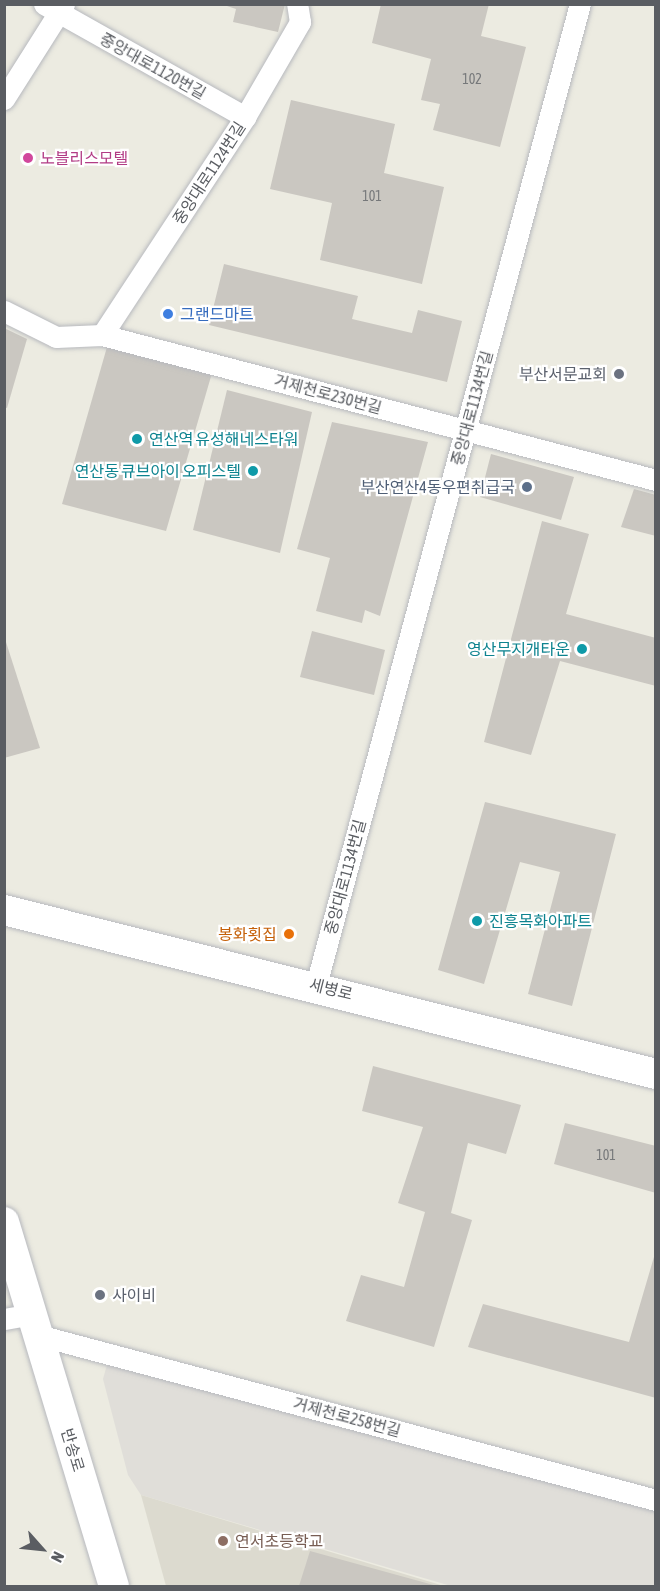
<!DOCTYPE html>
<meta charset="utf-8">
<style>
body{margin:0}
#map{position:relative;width:660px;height:1591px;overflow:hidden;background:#ecebe1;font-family:"Asap Condensed","Noto Sans KR",sans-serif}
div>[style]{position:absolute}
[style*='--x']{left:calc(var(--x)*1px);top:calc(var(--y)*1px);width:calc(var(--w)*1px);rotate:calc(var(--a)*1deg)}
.industrial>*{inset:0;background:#e0ded9}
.education>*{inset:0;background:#dcdacf}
.building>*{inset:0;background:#cac7c1}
.roads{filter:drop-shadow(0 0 2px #b7b9be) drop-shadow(0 0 2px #b7b9be)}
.street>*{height:21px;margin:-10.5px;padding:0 10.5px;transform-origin:10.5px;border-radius:10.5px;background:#fff}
.secondary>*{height:30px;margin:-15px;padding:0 15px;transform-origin:15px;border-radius:15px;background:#fff}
.dots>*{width:16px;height:16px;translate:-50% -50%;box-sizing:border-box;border:3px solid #fff;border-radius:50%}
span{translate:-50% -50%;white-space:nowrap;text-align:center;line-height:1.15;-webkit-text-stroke:4.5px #fff;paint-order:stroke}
.number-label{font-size:14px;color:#76787a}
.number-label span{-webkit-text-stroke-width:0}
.street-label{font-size:16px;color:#5a5d62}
.hotel-label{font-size:16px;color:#b23c85}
.left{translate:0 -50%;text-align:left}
.shop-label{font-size:16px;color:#366cbe}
.worship-label{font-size:16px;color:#5b616d}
.right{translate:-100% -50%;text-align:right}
.culture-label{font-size:16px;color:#0d838f}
.service-label{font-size:16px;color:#4e5e75}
.food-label{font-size:16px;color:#c56008}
.education-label{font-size:16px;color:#785e54}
.frame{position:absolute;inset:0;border:6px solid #5a5d62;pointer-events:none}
.north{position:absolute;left:12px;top:1519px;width:60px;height:60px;-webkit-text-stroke:4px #fff;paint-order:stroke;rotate:117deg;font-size:16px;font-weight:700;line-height:24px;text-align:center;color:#5a5d62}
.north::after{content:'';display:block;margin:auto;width:21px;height:27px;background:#5a5d62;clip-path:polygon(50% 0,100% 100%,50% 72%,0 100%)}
</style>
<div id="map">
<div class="industrial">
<div style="clip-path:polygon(107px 1365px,655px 1506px,655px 1586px,451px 1586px,141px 1495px,128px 1475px,103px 1379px)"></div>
</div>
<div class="education">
<div style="clip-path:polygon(141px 1495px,444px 1586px,166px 1586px)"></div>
</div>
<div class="building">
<div style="clip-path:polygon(221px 4px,285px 4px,278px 32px,233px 22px,236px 9px)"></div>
<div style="clip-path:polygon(381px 4px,489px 4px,481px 36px,526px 47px,500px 147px,433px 130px,440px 104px,421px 100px,431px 59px,372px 43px)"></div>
<div style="clip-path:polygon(291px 100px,395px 124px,384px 173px,444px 187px,422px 284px,320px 260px,332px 203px,270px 189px)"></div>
<div style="clip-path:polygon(224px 264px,358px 296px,352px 319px,412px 333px,418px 310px,462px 321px,447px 382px,209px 325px)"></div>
<div style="clip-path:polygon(4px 328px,27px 339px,7px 408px,4px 407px)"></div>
<div style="clip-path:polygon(107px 347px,212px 373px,166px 531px,62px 504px)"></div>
<div style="clip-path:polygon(227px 390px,312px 412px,280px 553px,193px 530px)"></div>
<div style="clip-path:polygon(332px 422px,428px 442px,380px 616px,365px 610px,362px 623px,316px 611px,330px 558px,297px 549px)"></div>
<div style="clip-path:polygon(491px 454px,574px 477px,561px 520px,480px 497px)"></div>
<div style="clip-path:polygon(634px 489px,656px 495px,656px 536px,621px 527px)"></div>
<div style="clip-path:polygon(542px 521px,589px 534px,566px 614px,656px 638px,656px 686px,560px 661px,531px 755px,484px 742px)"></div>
<div style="clip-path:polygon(312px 631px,385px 650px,374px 695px,300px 677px)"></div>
<div style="clip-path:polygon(5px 639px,40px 748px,4px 758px,4px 640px)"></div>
<div style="clip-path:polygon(485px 802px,616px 834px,572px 1006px,528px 994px,560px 872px,520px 862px,484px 984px,438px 970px)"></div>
<div style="clip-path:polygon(373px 1066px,521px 1105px,506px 1154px,468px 1143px,451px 1213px,472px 1220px,434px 1347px,346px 1321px,361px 1275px,404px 1287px,425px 1212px,398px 1203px,423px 1127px,362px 1111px)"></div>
<div style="clip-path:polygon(565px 1123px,656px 1146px,656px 1193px,554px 1164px)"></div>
<div style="clip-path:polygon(656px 1250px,656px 1398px,468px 1347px,483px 1304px,629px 1342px)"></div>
<div style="clip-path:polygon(310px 1551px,437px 1586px,299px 1586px)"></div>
</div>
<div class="roads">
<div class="street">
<div style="--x:44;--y:4;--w:231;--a:29.3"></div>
<div style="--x:4;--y:99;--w:112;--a:-57.7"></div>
<div style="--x:4;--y:311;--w:58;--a:26.6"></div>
<div style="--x:56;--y:337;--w:46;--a:-2.5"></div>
<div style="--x:102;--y:335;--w:573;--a:14.67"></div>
<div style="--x:102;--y:335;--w:261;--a:-56.7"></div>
<div style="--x:245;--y:117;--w:110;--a:-59.9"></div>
<div style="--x:300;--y:22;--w:18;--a:-99"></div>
<div style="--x:316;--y:985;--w:1016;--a:-74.94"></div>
<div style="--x:4;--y:1319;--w:28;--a:-10"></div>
<div style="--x:38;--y:1335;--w:640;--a:14.95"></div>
</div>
<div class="secondary">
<div style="--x:4;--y:910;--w:672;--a:14.12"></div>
<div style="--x:4;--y:1222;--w:380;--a:73.2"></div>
</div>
</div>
<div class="dots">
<div style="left:28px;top:158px;background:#d1479c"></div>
<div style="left:168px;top:314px;background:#3f7fe0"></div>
<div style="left:619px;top:374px;background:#6b7280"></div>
<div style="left:137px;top:439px;background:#0f9aa8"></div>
<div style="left:253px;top:471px;background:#0f9aa8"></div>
<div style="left:527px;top:487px;background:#5c6f8a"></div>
<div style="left:582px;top:649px;background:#0f9aa8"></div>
<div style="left:477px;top:921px;background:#0f9aa8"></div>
<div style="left:289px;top:934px;background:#e8710a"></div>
<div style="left:100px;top:1295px;background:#6b7280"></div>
<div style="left:223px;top:1541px;background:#8d6e63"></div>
</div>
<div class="number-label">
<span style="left:472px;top:79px">102</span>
<span style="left:372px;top:196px">101</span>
<span style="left:606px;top:1155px">101</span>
</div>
<div class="street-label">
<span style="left:153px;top:66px;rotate:29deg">중앙대로1120번길</span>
<span style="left:209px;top:173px;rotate:-57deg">중앙대로1124번길</span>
<span style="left:328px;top:394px;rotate:15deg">거제천로230번길</span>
<span style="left:472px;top:408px;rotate:-75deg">중앙대로1134번길</span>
<span style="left:345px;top:877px;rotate:-75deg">중앙대로1134번길</span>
<span style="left:331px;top:989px;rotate:14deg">세병로</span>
<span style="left:347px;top:1417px;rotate:15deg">거제천로258번길</span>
<span style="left:73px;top:1450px;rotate:73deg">반송로</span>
</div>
<div class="hotel-label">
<span class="left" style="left:40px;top:158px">노블리스모텔</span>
</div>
<div class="shop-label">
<span class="left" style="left:180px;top:314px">그랜드마트</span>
</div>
<div class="worship-label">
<span class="right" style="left:607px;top:374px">부산서문교회</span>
<span class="left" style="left:112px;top:1295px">사이비</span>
</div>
<div class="culture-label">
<span class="left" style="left:149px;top:439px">연산역 유성해네스타워</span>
<span class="right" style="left:241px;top:471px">연산동 큐브아이 오피스텔</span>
<span class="right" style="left:570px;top:649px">영산무지개타운</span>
<span class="left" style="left:489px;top:921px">진흥목화아파트</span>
</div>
<div class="service-label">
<span class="right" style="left:515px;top:487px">부산연산4동우편취급국</span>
</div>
<div class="food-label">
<span class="right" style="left:277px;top:934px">봉화횟집</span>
</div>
<div class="education-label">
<span class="left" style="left:235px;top:1541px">연서초등학교</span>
</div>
<div class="frame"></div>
<div class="north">N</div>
</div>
